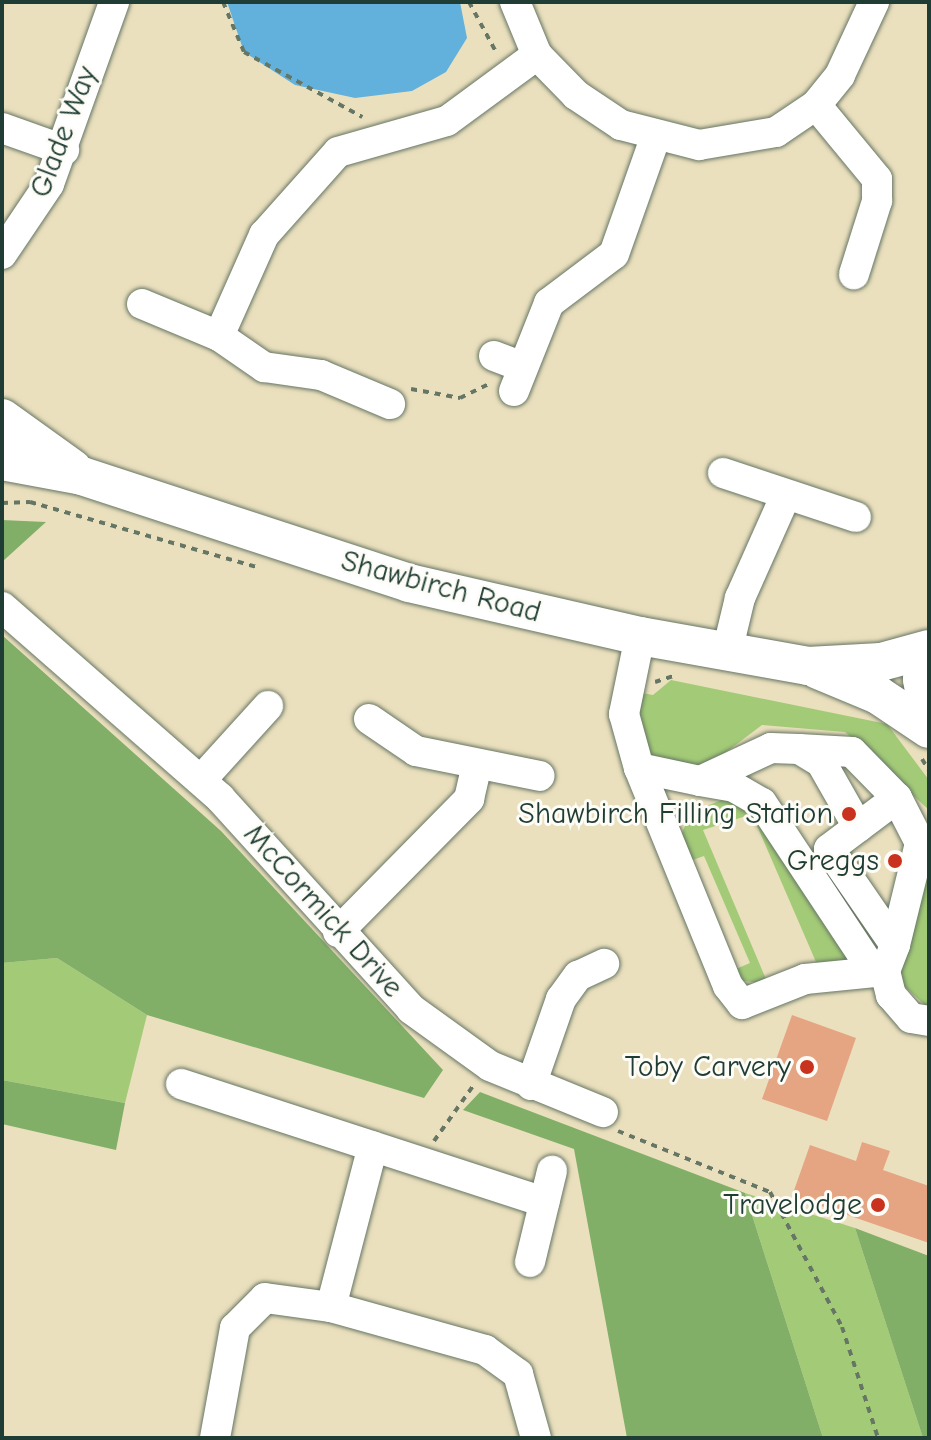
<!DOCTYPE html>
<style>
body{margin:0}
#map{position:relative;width:931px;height:1440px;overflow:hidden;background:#ebe0be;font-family:"Comic Neue",sans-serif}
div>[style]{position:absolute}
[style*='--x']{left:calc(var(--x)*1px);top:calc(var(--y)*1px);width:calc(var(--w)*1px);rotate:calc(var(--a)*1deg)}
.green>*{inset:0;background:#a3cb77}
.forest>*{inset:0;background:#82af68}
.water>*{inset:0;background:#62b1dc}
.building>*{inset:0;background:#e5a583}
.path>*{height:4px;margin-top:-2px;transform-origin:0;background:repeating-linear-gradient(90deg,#667664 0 6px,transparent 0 12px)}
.roads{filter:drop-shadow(0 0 2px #667664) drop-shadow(0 0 2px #667664)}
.minor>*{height:30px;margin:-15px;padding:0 15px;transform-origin:15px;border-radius:15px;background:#fff}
.major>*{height:38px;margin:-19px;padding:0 19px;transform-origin:19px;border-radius:19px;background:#fff}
.dots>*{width:22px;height:22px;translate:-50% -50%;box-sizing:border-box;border:4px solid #fdfcf7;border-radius:50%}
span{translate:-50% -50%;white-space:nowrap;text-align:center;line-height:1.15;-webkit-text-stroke:6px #fdfcf7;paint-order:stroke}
.street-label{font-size:30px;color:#1f3d34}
.poi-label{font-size:30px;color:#1f3d34}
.right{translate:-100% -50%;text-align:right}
.frame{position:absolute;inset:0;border:4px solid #1f3d34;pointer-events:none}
</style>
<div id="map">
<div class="green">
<div style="clip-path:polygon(671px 680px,887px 724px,929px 780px,929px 810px,845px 732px,762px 725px,701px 771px,648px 759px,635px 713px,642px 693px,653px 695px)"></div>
<div style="clip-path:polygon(727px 798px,749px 807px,856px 960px,801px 970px,816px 962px,752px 814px,703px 830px,768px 984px,737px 980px,736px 969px,750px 963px,704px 856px,690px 861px,678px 842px,691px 812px)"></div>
<div style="clip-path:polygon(929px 873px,929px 1009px,901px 983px,900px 969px,917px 881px)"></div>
<div style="clip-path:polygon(57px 958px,147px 1015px,125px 1103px,2px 1080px,2px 963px)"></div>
<div style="clip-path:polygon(745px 1193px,855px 1228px,923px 1438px,823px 1438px)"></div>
</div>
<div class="forest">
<div style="clip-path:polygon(2px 520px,46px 522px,2px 562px)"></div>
<div style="clip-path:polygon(2px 635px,221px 831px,443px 1070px,424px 1098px,147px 1015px,57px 958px,2px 963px)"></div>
<div style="clip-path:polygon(2px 1080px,125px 1103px,116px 1150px,2px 1124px)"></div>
<div style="clip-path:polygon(480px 1092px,745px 1193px,823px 1438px,627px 1438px,574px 1149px,463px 1110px)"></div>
<div style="clip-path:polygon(855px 1228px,929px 1256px,929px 1438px,923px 1438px)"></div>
</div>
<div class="water">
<div style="clip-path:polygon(227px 2px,460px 2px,467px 38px,446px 72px,412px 91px,355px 98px,295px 85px,244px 52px)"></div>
</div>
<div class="building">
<div style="clip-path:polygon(792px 1015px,856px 1038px,827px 1121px,762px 1099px)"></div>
<div style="clip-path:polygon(862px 1142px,890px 1151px,883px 1170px,929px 1186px,929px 1243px,792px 1196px,810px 1145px,856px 1161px)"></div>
</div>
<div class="path">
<div style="--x:223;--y:2;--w:54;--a:67.2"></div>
<div style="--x:244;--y:52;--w:135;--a:28.8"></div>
<div style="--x:469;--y:2;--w:57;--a:61.6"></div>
<div style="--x:411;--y:389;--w:50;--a:10.4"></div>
<div style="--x:460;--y:398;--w:32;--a:-26"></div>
<div style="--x:2;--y:503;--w:28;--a:-2"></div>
<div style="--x:30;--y:502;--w:235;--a:16"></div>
<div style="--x:655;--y:682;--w:23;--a:-18"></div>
<div style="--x:922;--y:759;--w:13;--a:58"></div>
<div style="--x:618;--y:1131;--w:164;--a:21.9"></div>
<div style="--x:770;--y:1192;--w:153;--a:61.9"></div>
<div style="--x:842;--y:1327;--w:117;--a:72"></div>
<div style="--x:434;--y:1141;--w:71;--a:-54.7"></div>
</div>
<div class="roads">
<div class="minor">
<div style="--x:515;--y:2;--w:57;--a:67.5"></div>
<div style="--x:537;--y:55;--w:56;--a:45.7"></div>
<div style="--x:576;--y:95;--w:54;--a:33.7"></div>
<div style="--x:621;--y:125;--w:81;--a:14.4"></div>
<div style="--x:699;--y:145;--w:78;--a:-9.6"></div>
<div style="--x:776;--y:132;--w:48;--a:-34"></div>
<div style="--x:816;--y:105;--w:38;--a:-51"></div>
<div style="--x:840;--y:75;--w:81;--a:-65"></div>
<div style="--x:816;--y:105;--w:96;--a:50.5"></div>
<div style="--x:877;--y:179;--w:22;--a:90"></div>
<div style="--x:877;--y:201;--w:77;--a:107.5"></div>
<div style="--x:2;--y:128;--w:66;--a:19.5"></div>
<div style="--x:2;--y:254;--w:84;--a:-56.1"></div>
<div style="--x:49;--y:184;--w:193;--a:-70.3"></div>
<div style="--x:142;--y:304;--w:83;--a:22.6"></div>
<div style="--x:219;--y:336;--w:55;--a:34.6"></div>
<div style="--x:264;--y:367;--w:58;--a:8"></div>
<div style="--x:321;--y:375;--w:75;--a:22.8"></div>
<div style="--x:219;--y:336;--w:111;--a:-66"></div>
<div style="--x:264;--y:235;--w:111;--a:-48.3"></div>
<div style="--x:338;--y:152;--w:113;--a:-15.9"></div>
<div style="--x:447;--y:121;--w:112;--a:-36.3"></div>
<div style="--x:494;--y:356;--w:31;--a:21"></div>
<div style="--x:514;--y:391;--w:95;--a:-68.3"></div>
<div style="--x:549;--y:303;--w:81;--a:-37"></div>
<div style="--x:614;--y:254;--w:123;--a:-70.5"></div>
<div style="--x:723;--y:473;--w:140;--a:18.3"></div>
<div style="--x:2;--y:607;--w:290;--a:41.2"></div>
<div style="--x:220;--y:798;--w:285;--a:47.8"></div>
<div style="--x:411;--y:1009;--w:97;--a:35.8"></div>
<div style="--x:490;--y:1066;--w:122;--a:22.2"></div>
<div style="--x:640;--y:636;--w:80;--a:101.6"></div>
<div style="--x:624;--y:714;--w:56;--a:74.5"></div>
<div style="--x:639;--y:768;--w:62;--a:12"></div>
<div style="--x:700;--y:781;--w:78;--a:-24.9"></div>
<div style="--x:771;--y:748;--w:28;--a:2"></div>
<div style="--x:799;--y:749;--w:26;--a:31"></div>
<div style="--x:821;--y:762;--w:75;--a:60.4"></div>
<div style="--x:727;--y:652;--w:56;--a:-76.5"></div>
<div style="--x:740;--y:598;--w:111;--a:-66"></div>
<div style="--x:369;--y:719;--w:57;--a:34.2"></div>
<div style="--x:416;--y:751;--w:126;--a:11.4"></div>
<div style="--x:799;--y:749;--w:53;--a:3.2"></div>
<div style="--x:852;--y:752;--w:64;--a:45.6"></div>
<div style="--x:639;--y:768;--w:235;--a:67.8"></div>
<div style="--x:728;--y:986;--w:23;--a:52"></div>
<div style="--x:742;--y:1004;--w:68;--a:-21.6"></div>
<div style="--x:805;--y:979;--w:80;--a:-5.7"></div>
<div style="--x:201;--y:780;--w:100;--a:-47.8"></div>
<div style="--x:700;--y:781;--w:35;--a:10"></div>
<div style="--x:734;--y:787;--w:32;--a:30"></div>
<div style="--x:762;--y:803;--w:199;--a:56.5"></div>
<div style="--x:338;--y:932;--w:187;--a:-45.4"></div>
<div style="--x:469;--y:799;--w:35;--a:-77"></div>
<div style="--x:895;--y:945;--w:105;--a:-76.2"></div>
<div style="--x:920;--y:843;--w:51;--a:-117.1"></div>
<div style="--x:897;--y:798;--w:85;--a:143.1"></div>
<div style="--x:829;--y:849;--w:116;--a:55.5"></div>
<div style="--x:895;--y:945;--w:28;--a:111"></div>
<div style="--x:885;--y:971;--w:25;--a:76"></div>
<div style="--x:891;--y:995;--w:30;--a:49"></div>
<div style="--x:911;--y:1018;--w:18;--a:9"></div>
<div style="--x:181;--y:1084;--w:382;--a:18"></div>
<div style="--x:531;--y:1085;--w:91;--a:-70.8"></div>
<div style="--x:561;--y:999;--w:29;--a:-54"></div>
<div style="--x:578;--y:976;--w:29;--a:-25"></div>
<div style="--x:530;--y:1262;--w:94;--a:-76.4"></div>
<div style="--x:331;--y:1307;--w:166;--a:-75.4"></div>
<div style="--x:215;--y:1438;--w:112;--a:-79.7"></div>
<div style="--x:235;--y:1328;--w:42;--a:-45"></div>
<div style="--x:265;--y:1298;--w:67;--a:7.8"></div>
<div style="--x:331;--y:1307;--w:160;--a:15.6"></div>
<div style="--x:485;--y:1350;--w:41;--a:36"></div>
<div style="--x:518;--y:1374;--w:66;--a:74.3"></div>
</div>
<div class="major">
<div style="--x:2;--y:418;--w:87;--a:35.7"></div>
<div style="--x:2;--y:461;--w:81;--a:10.6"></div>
<div style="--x:82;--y:476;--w:344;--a:18.1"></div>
<div style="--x:409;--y:583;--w:237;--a:12.9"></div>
<div style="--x:640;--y:636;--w:171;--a:10.1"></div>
<div style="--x:808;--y:666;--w:73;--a:-3.1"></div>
<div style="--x:881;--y:662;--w:50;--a:-15.2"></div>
<div style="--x:929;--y:656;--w:24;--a:107"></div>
<div style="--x:922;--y:679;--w:43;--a:80.5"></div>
<div style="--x:818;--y:670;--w:65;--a:22.6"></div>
<div style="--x:878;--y:695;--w:61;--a:33.7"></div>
</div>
</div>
<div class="dots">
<div style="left:849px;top:814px;background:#c8321e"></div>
<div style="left:895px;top:861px;background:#c8321e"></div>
<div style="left:807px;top:1067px;background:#c8321e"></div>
<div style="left:878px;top:1205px;background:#c8321e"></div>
</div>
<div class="street-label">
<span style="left:64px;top:132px;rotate:-69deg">Glade Way</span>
<span style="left:441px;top:587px;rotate:15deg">Shawbirch Road</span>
<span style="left:323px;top:911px;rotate:48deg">McCormick Drive</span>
</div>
<div class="poi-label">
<span class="right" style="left:833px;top:814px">Shawbirch Filling Station</span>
<span class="right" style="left:879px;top:861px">Greggs</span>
<span class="right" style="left:791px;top:1067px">Toby Carvery</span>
<span class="right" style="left:862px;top:1205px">Travelodge</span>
</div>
<div class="frame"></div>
</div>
